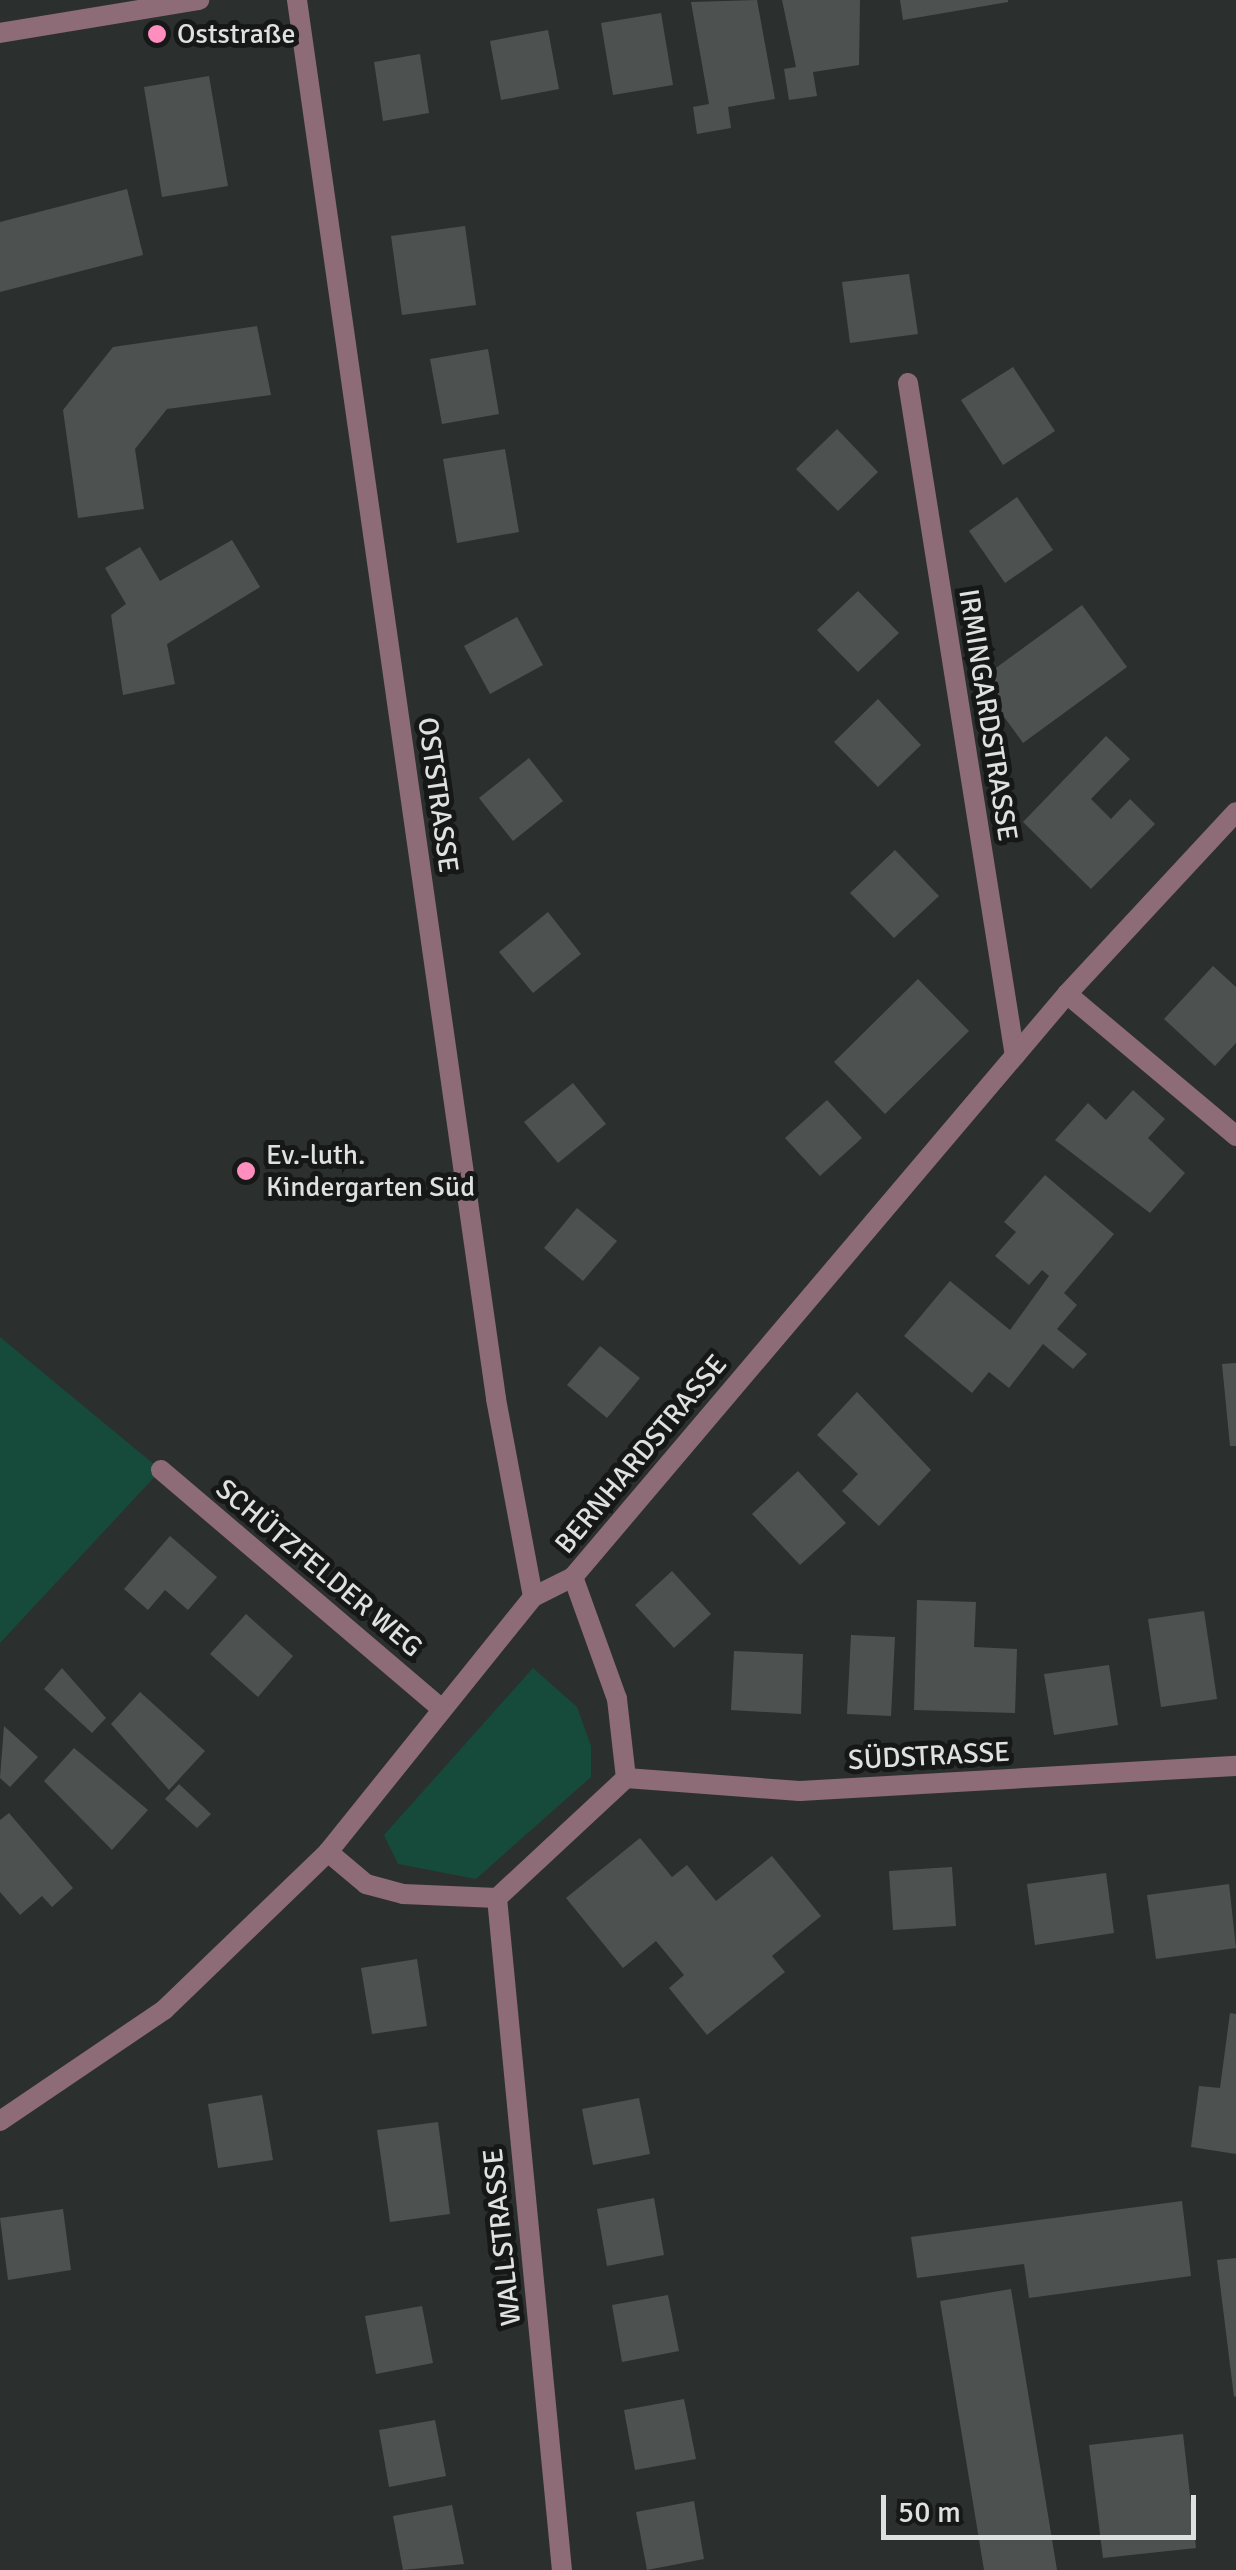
<!DOCTYPE html>
<meta charset="utf-8">
<style>
body{margin:0}
#map{position:relative;width:1236px;height:2570px;overflow:hidden;background:#2b302e;font-family:Signika,sans-serif}
div>[style]{position:absolute}
[style*='--x']{left:calc(var(--x)*1px);top:calc(var(--y)*1px);width:calc(var(--w)*1px);rotate:calc(var(--a)*1deg)}
.green>*{inset:0;background:#164a3a}
.building>*{inset:0;background:#4d5250}
.minor>*{height:20px;margin:-10px;padding:0 10px;transform-origin:10px;border-radius:10px;background:#8d6b77}
.tertiary>*{height:20px;margin:-10px;padding:0 10px;transform-origin:10px;border-radius:10px;background:#8d6b77}
.dots>*{width:28px;height:28px;translate:-50% -50%;box-sizing:border-box;border:5px solid #151817;border-radius:50%}
span{translate:-50% -50%;white-space:nowrap;text-align:center;line-height:1.15;-webkit-text-stroke:10px #151817;paint-order:stroke}
.poi-label{font-size:28px;color:#dee1e0}
.left{translate:0 -50%;text-align:left}
.street-label{font-size:28px;color:#dee1e0}
.scale{position:absolute;left:881px;top:2495px;width:315px;height:45px;box-sizing:border-box;border:5px solid #dee1e0;border-top:0;padding-left:12px;font-size:30px;line-height:35px;white-space:nowrap;color:#dee1e0;-webkit-text-stroke:8px #151817;paint-order:stroke}
</style>
<div id="map">
<div class="green">
<div style="clip-path:polygon(0 1337px,161px 1470px,0 1643px)"></div>
<div style="clip-path:polygon(533px 1668px,577px 1707px,591px 1746px,591px 1777px,476px 1879px,398px 1864px,384px 1835px)"></div>
</div>
<div class="building">
<div style="clip-path:polygon(757px 0,775px 99px,728px 107px,731px 128px,697px 134px,693px 107px,709px 104px,691px 2px)"></div>
<div style="clip-path:polygon(782px 0,860px 0,859px 65px,813px 72px,817px 96px,789px 100px,784px 69px,796px 67px)"></div>
<div style="clip-path:polygon(900px 0,1008px 0,1008px 2px,903px 20px)"></div>
<div style="clip-path:polygon(661px 13px,673px 85px,613px 95px,601px 23px)"></div>
<div style="clip-path:polygon(548px 30px,559px 89px,501px 100px,490px 41px)"></div>
<div style="clip-path:polygon(420px 54px,429px 113px,383px 121px,374px 62px)"></div>
<div style="clip-path:polygon(209px 76px,228px 186px,162px 197px,144px 87px)"></div>
<div style="clip-path:polygon(127px 189px,143px 255px,0 292px,0 222px)"></div>
<div style="clip-path:polygon(465px 226px,476px 305px,402px 315px,391px 236px)"></div>
<div style="clip-path:polygon(909px 274px,918px 334px,850px 343px,842px 282px)"></div>
<div style="clip-path:polygon(257px 326px,271px 395px,167px 409px,135px 449px,144px 509px,78px 518px,63px 410px,113px 347px)"></div>
<div style="clip-path:polygon(488px 349px,499px 414px,442px 424px,430px 359px)"></div>
<div style="clip-path:polygon(1013px 367px,1055px 431px,1003px 465px,961px 400px)"></div>
<div style="clip-path:polygon(837px 429px,878px 472px,838px 511px,796px 469px)"></div>
<div style="clip-path:polygon(505px 449px,519px 532px,457px 543px,443px 459px)"></div>
<div style="clip-path:polygon(1017px 497px,1053px 550px,1005px 583px,969px 531px)"></div>
<div style="clip-path:polygon(232px 540px,260px 587px,167px 644px,175px 684px,123px 695px,111px 615px,126px 604px,105px 568px,140px 547px,160px 581px)"></div>
<div style="clip-path:polygon(858px 591px,899px 633px,858px 672px,817px 630px)"></div>
<div style="clip-path:polygon(1082px 605px,1127px 667px,1023px 743px,978px 681px)"></div>
<div style="clip-path:polygon(517px 617px,543px 665px,490px 694px,464px 646px)"></div>
<div style="clip-path:polygon(878px 699px,921px 745px,878px 787px,834px 742px)"></div>
<div style="clip-path:polygon(1106px 736px,1130px 759px,1091px 799px,1111px 819px,1130px 799px,1155px 824px,1091px 889px,1023px 822px)"></div>
<div style="clip-path:polygon(529px 758px,563px 801px,513px 841px,479px 798px)"></div>
<div style="clip-path:polygon(895px 850px,939px 896px,894px 938px,850px 893px)"></div>
<div style="clip-path:polygon(548px 912px,581px 954px,533px 993px,499px 952px)"></div>
<div style="clip-path:polygon(1213px 966px,1236px 987px,1236px 1043px,1215px 1066px,1164px 1019px)"></div>
<div style="clip-path:polygon(918px 979px,969px 1031px,885px 1114px,834px 1062px)"></div>
<div style="clip-path:polygon(573px 1083px,606px 1124px,558px 1163px,524px 1122px)"></div>
<div style="clip-path:polygon(1133px 1090px,1165px 1119px,1148px 1138px,1185px 1173px,1150px 1213px,1055px 1140px,1088px 1103px,1106px 1120px)"></div>
<div style="clip-path:polygon(827px 1100px,862px 1138px,820px 1176px,785px 1138px)"></div>
<div style="clip-path:polygon(1045px 1175px,1114px 1234px,1064px 1293px,1077px 1305px,1057px 1329px,1087px 1354px,1073px 1369px,1043px 1344px,1009px 1388px,989px 1372px,972px 1393px,904px 1336px,950px 1281px,1010px 1330px,1049px 1276px,1042px 1270px,1029px 1285px,995px 1256px,1016px 1232px,1004px 1222px)"></div>
<div style="clip-path:polygon(577px 1208px,617px 1241px,583px 1281px,544px 1248px)"></div>
<div style="clip-path:polygon(600px 1346px,640px 1378px,607px 1418px,567px 1385px)"></div>
<div style="clip-path:polygon(1236px 1363px,1236px 1446px,1230px 1446px,1222px 1364px)"></div>
<div style="clip-path:polygon(857px 1392px,931px 1470px,879px 1526px,842px 1491px,858px 1474px,817px 1435px)"></div>
<div style="clip-path:polygon(798px 1471px,846px 1523px,800px 1565px,752px 1514px)"></div>
<div style="clip-path:polygon(170px 1536px,217px 1577px,188px 1610px,165px 1590px,148px 1610px,124px 1589px)"></div>
<div style="clip-path:polygon(672px 1571px,711px 1614px,674px 1648px,635px 1605px)"></div>
<div style="clip-path:polygon(917px 1600px,976px 1602px,974px 1647px,1017px 1649px,1015px 1713px,914px 1710px)"></div>
<div style="clip-path:polygon(1204px 1611px,1217px 1699px,1161px 1707px,1148px 1619px)"></div>
<div style="clip-path:polygon(246px 1614px,293px 1656px,258px 1697px,210px 1654px)"></div>
<div style="clip-path:polygon(851px 1635px,895px 1637px,891px 1716px,847px 1714px)"></div>
<div style="clip-path:polygon(734px 1651px,803px 1654px,801px 1714px,731px 1710px)"></div>
<div style="clip-path:polygon(1109px 1665px,1118px 1725px,1054px 1735px,1044px 1674px)"></div>
<div style="clip-path:polygon(62px 1668px,106px 1718px,92px 1733px,44px 1689px)"></div>
<div style="clip-path:polygon(140px 1692px,205px 1751px,169px 1790px,111px 1724px)"></div>
<div style="clip-path:polygon(4px 1726px,38px 1757px,10px 1787px,0 1778px)"></div>
<div style="clip-path:polygon(74px 1748px,148px 1810px,112px 1850px,44px 1781px)"></div>
<div style="clip-path:polygon(179px 1784px,211px 1814px,197px 1828px,165px 1799px)"></div>
<div style="clip-path:polygon(9px 1813px,73px 1888px,52px 1907px,42px 1896px,20px 1915px,0 1892px,0 1820px)"></div>
<div style="clip-path:polygon(640px 1838px,672px 1877px,687px 1865px,716px 1901px,772px 1856px,821px 1916px,772px 1956px,785px 1972px,707px 2035px,669px 1988px,684px 1975px,656px 1941px,623px 1968px,566px 1898px)"></div>
<div style="clip-path:polygon(952px 1867px,956px 1926px,893px 1930px,889px 1871px)"></div>
<div style="clip-path:polygon(1106px 1873px,1114px 1933px,1035px 1945px,1027px 1884px)"></div>
<div style="clip-path:polygon(1229px 1884px,1236px 1948px,1156px 1959px,1147px 1895px)"></div>
<div style="clip-path:polygon(417px 1959px,427px 2026px,372px 2034px,361px 1968px)"></div>
<div style="clip-path:polygon(1230px 2013px,1236px 2014px,1236px 2154px,1191px 2147px,1199px 2086px,1220px 2088px)"></div>
<div style="clip-path:polygon(262px 2095px,273px 2160px,218px 2168px,208px 2104px)"></div>
<div style="clip-path:polygon(639px 2098px,650px 2154px,593px 2165px,582px 2109px)"></div>
<div style="clip-path:polygon(438px 2122px,450px 2214px,390px 2222px,377px 2130px)"></div>
<div style="clip-path:polygon(654px 2198px,664px 2255px,607px 2266px,597px 2209px)"></div>
<div style="clip-path:polygon(1182px 2201px,1191px 2276px,1029px 2298px,1024px 2264px,917px 2278px,911px 2237px)"></div>
<div style="clip-path:polygon(63px 2209px,71px 2270px,8px 2280px,0 2218px)"></div>
<div style="clip-path:polygon(1236px 2258px,1236px 2396px,1234px 2397px,1217px 2260px)"></div>
<div style="clip-path:polygon(1011px 2289px,1057px 2570px,984px 2570px,940px 2301px)"></div>
<div style="clip-path:polygon(668px 2295px,679px 2351px,622px 2362px,612px 2305px)"></div>
<div style="clip-path:polygon(422px 2306px,433px 2363px,376px 2374px,365px 2316px)"></div>
<div style="clip-path:polygon(684px 2399px,696px 2459px,635px 2470px,624px 2410px)"></div>
<div style="clip-path:polygon(435px 2420px,446px 2476px,389px 2487px,379px 2430px)"></div>
<div style="clip-path:polygon(1183px 2434px,1196px 2548px,1103px 2558px,1089px 2445px)"></div>
<div style="clip-path:polygon(694px 2501px,704px 2559px,647px 2570px,636px 2512px)"></div>
<div style="clip-path:polygon(452px 2505px,464px 2564px,403px 2570px,393px 2516px)"></div>
</div>
<div class="minor">
<div style="--x:297;--y:0;--w:1413;--a:81.9"></div>
<div style="--x:496;--y:1399;--w:201;--a:79.4"></div>
<div style="--x:908;--y:383;--w:681;--a:80.97"></div>
<div style="--x:1067;--y:994;--w:221;--a:40"></div>
<div style="--x:161;--y:1470;--w:367;--a:40.4"></div>
<div style="--x:626;--y:1778;--w:174;--a:4.3"></div>
<div style="--x:800;--y:1791;--w:437;--a:-3.3"></div>
<div style="--x:328;--y:1852;--w:50;--a:40.1"></div>
<div style="--x:366;--y:1884;--w:38;--a:15"></div>
<div style="--x:403;--y:1894;--w:94;--a:2.4"></div>
<div style="--x:497;--y:1898;--w:176;--a:-42.9"></div>
<div style="--x:626;--y:1778;--w:80;--a:-96.5"></div>
<div style="--x:617;--y:1699;--w:130;--a:-109.8"></div>
<div style="--x:497;--y:1898;--w:675;--a:84.48"></div>
<div style="--x:0;--y:2121;--w:198;--a:-34.1"></div>
<div style="--x:164;--y:2010;--w:228;--a:-43.9"></div>
<div style="--x:328;--y:1852;--w:327;--a:-51.2"></div>
<div style="--x:533;--y:1597;--w:45;--a:-26.6"></div>
<div style="--x:573;--y:1577;--w:764;--a:-49.72"></div>
<div style="--x:1067;--y:994;--w:248;--a:-47.1"></div>
</div>
<div class="tertiary">
<div style="--x:0;--y:33;--w:202;--a:-9.4"></div>
</div>
<div class="dots">
<div style="left:157px;top:34px;background:#fe8ebd"></div>
<div style="left:246px;top:1171px;background:#fe8ebd"></div>
</div>
<div class="poi-label">
<span class="left" style="left:177px;top:34px">Oststraße</span>
<span class="left" style="left:266px;top:1171px">Ev.-luth.<br>Kindergarten Süd</span>
</div>
<div class="street-label">
<span style="left:988px;top:715px;rotate:81deg">IRMINGARDSTRASSE</span>
<span style="left:438px;top:795px;rotate:82deg">OSTSTRASSE</span>
<span style="left:641px;top:1454px;rotate:-50deg">BERNHARDSTRASSE</span>
<span style="left:319px;top:1568px;rotate:40deg">SCHÜTZFELDER WEG</span>
<span style="left:929px;top:1756px;rotate:-3deg">SÜDSTRASSE</span>
<span style="left:502px;top:2237px;rotate:-96deg">WALLSTRASSE</span>
</div>
<div class="scale">50 m</div>
</div>
